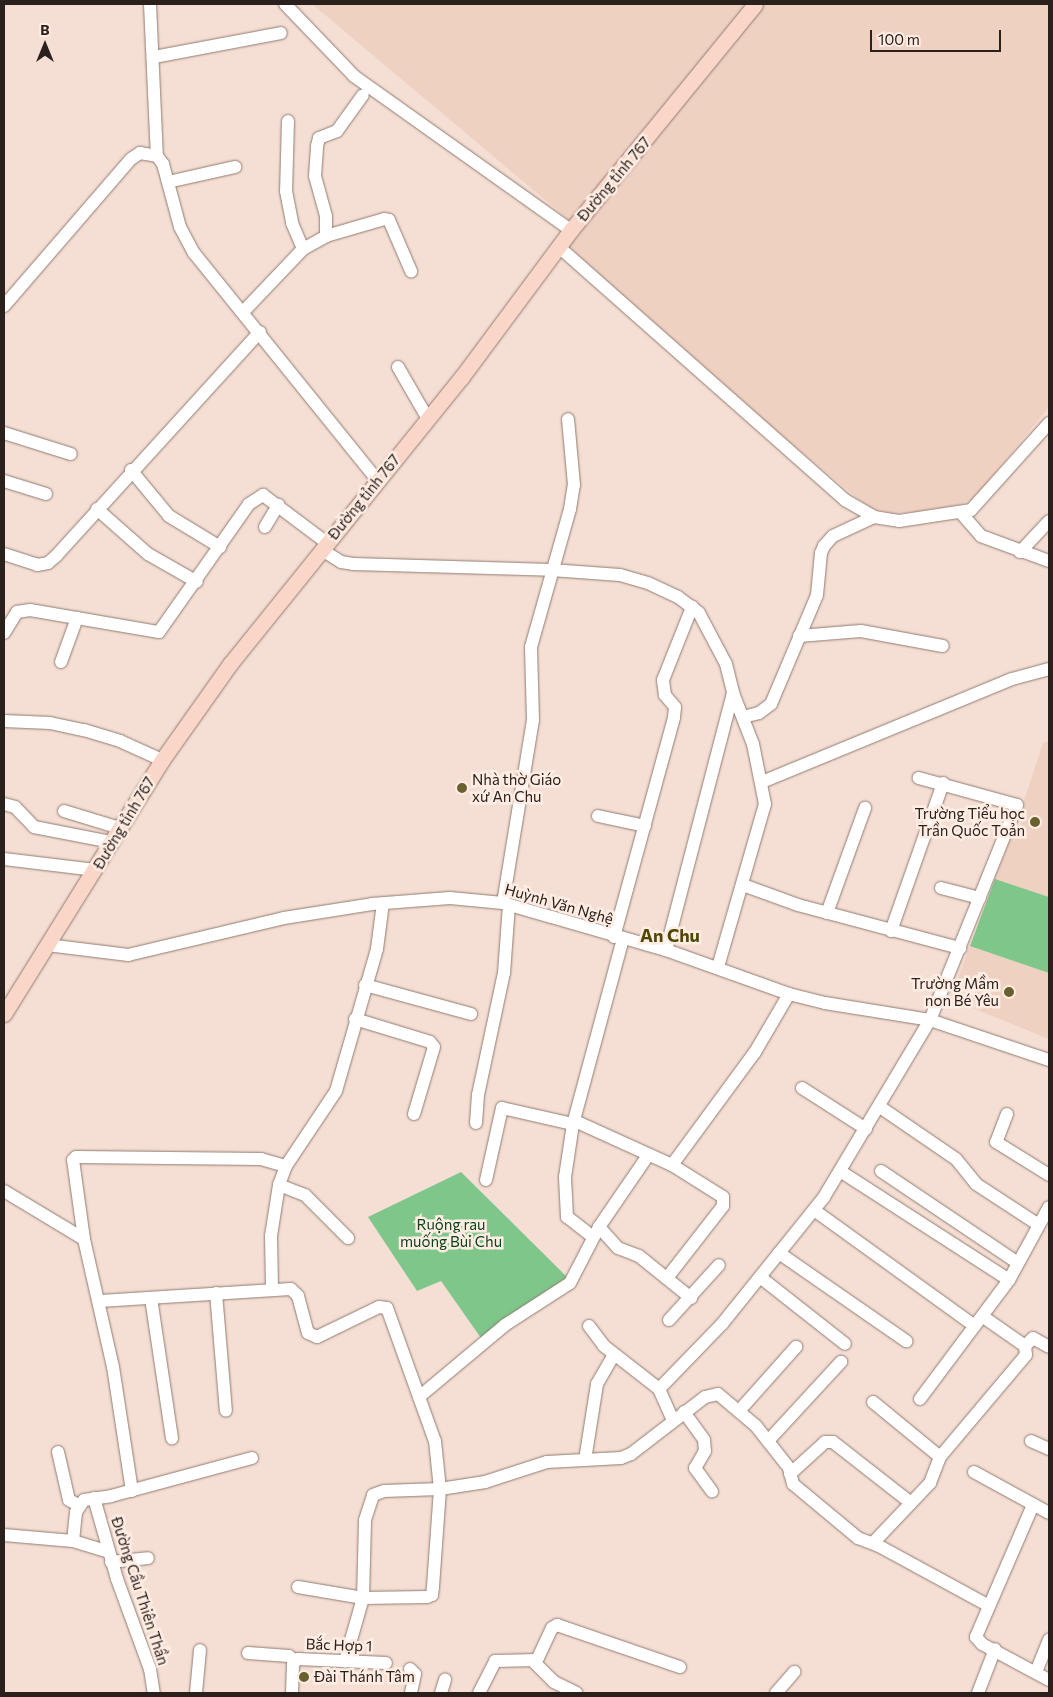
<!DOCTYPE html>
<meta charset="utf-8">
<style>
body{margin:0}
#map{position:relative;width:1053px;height:1697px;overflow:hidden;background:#f5ded3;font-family:Commissioner,sans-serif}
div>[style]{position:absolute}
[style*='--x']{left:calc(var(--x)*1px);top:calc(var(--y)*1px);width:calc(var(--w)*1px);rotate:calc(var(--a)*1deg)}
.built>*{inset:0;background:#efd1c2}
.green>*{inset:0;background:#7fc68a}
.roads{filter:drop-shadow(0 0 1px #907c72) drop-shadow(0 0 1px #907c72)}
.minor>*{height:12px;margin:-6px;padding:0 6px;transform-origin:6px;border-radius:6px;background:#fff}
.major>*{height:15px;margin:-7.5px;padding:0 7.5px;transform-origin:7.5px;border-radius:7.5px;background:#fad6c8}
.dots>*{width:14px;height:14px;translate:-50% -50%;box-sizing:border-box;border:2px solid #ffece3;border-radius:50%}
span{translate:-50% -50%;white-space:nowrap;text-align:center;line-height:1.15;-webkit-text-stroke:5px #ffece3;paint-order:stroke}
.street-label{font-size:15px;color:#2a211d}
.poi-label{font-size:15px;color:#2a211d}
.left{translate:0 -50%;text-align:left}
.right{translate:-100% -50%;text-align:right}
.park-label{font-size:15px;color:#0a421a}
.quarter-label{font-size:18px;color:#4f4704;font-weight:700}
.frame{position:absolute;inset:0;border:5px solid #2a211d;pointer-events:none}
.north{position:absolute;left:20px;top:20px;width:50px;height:50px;-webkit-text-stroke:4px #ffece3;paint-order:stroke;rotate:0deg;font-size:14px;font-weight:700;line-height:20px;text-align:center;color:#2a211d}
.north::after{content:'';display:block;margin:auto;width:18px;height:22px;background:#2a211d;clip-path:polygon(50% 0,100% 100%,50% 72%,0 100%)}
.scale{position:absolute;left:870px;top:30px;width:131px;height:22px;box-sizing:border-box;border:2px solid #2a211d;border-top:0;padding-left:6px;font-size:15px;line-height:18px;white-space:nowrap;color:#2a211d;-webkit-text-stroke:4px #ffece3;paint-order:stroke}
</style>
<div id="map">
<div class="built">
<div style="clip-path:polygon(312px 4px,1049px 4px,1049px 407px,975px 498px,946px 511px,891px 513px,868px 507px,562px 254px,581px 230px)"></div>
<div style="clip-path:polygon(1049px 741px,1049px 897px,995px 879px,1014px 830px,1020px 828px,1023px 817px,1020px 813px,1043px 743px)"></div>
<div style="clip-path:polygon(970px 946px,1049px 973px,1049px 1039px,975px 1009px,977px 1002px,966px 998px,970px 986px,957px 981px)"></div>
</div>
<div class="green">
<div style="clip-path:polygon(995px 879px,1049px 897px,1049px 973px,970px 946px)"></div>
<div style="clip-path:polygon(461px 1172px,567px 1277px,481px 1338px,441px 1281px,417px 1291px,368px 1217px)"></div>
</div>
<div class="roads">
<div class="minor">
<div style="--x:150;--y:4;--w:152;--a:87.4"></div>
<div style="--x:285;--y:4;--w:100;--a:46.2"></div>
<div style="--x:354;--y:76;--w:266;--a:35.4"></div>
<div style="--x:154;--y:57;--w:129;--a:-10.7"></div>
<div style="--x:288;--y:121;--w:70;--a:91.6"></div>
<div style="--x:286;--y:191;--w:33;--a:79"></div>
<div style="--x:292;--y:223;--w:28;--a:67"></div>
<div style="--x:168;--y:182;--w:69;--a:-12.6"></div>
<div style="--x:326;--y:236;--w:20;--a:-90"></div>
<div style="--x:326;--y:216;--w:41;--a:-105.4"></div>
<div style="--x:315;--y:176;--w:30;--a:-86"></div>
<div style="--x:317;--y:146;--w:8;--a:-76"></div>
<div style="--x:319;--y:138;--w:19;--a:-21"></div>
<div style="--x:337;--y:131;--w:44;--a:-54.2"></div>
<div style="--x:559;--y:247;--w:382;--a:41.5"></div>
<div style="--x:845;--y:500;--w:34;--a:30"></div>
<div style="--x:874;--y:517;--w:25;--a:9"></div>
<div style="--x:899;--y:521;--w:73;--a:-8.7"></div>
<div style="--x:971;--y:510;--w:117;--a:-48.1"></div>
<div style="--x:4;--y:306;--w:194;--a:-49.2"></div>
<div style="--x:131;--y:159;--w:11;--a:-34"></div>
<div style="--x:140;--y:153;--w:17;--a:10"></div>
<div style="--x:157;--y:156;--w:10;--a:53"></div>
<div style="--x:163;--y:164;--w:65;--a:74.9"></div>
<div style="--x:180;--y:227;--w:30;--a:62"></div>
<div style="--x:194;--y:253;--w:292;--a:51.1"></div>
<div style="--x:243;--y:312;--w:87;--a:-46.4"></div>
<div style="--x:303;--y:249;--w:26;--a:-29"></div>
<div style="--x:326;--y:236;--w:60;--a:-16.3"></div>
<div style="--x:384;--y:219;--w:5;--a:11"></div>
<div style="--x:389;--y:220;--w:56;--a:66.7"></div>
<div style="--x:398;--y:367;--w:60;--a:60"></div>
<div style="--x:4;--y:433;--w:70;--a:17.4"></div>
<div style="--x:131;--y:470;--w:60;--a:50.4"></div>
<div style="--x:169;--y:516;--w:60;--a:31.3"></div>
<div style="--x:4;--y:481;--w:44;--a:17.2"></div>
<div style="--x:97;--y:509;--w:68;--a:41.4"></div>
<div style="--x:148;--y:554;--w:56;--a:29.7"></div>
<div style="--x:962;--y:514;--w:29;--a:49"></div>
<div style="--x:981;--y:536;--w:72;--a:20.2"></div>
<div style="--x:265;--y:527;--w:26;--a:-59"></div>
<div style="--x:322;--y:550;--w:22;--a:32"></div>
<div style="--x:341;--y:562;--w:12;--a:9"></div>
<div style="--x:353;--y:564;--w:198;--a:1.7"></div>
<div style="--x:551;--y:570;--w:69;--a:4.1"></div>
<div style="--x:620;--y:575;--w:29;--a:16"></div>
<div style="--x:648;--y:583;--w:33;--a:25"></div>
<div style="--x:678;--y:597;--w:26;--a:37"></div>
<div style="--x:699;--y:613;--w:58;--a:62.1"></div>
<div style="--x:726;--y:664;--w:30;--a:76"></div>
<div style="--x:733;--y:693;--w:55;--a:68.6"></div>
<div style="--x:753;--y:744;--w:61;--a:78.7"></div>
<div style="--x:765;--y:804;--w:170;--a:106.1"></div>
<div style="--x:1020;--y:552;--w:42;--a:-46.9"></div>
<div style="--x:4;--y:554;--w:35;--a:18"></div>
<div style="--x:37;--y:565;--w:11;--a:-10"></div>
<div style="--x:48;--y:563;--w:11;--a:-41"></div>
<div style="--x:56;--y:556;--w:303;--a:-47.7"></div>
<div style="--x:4;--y:633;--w:25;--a:-58"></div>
<div style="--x:17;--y:612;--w:13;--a:-9"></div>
<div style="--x:30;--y:610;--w:131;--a:9.7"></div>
<div style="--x:159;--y:632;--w:156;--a:-54.9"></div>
<div style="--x:249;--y:504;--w:17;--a:-33"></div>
<div style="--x:263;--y:495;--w:80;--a:36.9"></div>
<div style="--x:799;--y:636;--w:62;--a:-4.6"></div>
<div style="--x:861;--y:631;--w:83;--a:10.4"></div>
<div style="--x:61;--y:662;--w:47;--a:-70"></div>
<div style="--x:743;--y:717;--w:16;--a:-14"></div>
<div style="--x:759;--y:713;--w:15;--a:-37"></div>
<div style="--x:771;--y:704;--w:118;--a:-67.1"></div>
<div style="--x:817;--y:595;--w:42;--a:-84.6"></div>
<div style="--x:821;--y:553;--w:8;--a:-67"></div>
<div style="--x:824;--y:546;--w:13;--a:-48"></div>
<div style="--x:833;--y:536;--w:45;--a:-24.9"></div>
<div style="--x:4;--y:721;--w:46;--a:2.5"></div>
<div style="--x:50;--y:723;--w:35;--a:12"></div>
<div style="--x:84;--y:730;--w:38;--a:17"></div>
<div style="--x:120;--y:741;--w:46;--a:24.3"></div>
<div style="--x:762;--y:782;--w:270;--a:-22.4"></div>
<div style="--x:1012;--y:679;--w:38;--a:-15"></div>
<div style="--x:4;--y:804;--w:11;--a:15"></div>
<div style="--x:15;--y:807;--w:28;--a:46"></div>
<div style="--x:34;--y:827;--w:78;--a:11"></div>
<div style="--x:64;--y:811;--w:59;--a:16.9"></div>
<div style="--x:598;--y:816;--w:48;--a:12"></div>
<div style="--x:4;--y:859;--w:92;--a:6.9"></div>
<div style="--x:743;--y:885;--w:59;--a:20"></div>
<div style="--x:798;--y:905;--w:168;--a:14.9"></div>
<div style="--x:941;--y:888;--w:40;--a:14.4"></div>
<div style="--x:503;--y:903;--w:185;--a:-80.7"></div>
<div style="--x:533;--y:720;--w:73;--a:-91.6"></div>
<div style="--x:531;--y:647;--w:143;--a:-74.2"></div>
<div style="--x:570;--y:509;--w:24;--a:-81"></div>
<div style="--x:574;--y:485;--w:66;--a:-95.2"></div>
<div style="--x:827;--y:913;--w:112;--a:-70.1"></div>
<div style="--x:891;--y:931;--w:157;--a:-70.6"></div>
<div style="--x:614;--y:937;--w:228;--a:-74.7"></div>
<div style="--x:674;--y:717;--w:10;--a:-84"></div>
<div style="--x:675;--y:707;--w:16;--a:-130"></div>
<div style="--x:665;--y:695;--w:15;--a:-98"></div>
<div style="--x:663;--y:680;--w:79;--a:-68.3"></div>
<div style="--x:47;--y:945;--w:82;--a:7"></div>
<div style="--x:128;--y:955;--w:160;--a:-13.3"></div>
<div style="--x:284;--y:918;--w:89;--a:-9"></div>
<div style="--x:372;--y:904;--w:78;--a:-4.4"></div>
<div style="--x:450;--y:898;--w:53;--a:5.4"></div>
<div style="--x:503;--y:903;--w:170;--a:16.1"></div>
<div style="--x:666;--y:950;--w:131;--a:19.7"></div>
<div style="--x:789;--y:994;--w:37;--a:14"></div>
<div style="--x:825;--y:1003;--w:106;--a:9.2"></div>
<div style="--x:930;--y:1020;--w:126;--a:18.6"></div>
<div style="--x:666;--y:950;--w:266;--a:-75.4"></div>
<div style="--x:365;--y:985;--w:110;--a:15.3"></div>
<div style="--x:355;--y:1019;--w:78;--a:17"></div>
<div style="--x:430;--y:1042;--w:6;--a:51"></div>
<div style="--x:434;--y:1047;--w:70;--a:106.6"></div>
<div style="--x:802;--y:1088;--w:76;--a:32.6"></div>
<div style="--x:880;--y:1107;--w:92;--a:34.4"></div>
<div style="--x:956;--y:1159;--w:32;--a:51"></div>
<div style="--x:976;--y:1184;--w:75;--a:33.1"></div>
<div style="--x:1007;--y:1114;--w:30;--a:111"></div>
<div style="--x:996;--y:1142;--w:62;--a:31.9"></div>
<div style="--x:575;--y:1121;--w:107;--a:24.4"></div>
<div style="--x:672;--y:1165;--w:60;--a:32.1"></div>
<div style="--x:723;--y:1197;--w:9;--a:90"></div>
<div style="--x:723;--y:1206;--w:91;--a:127.9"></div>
<div style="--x:476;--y:1123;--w:28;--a:-86"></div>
<div style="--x:478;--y:1095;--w:125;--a:-78"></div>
<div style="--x:504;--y:973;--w:68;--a:-85.8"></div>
<div style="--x:672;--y:1165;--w:140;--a:-53.7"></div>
<div style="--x:755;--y:1052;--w:67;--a:-59.6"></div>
<div style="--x:840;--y:1171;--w:201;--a:32.8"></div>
<div style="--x:881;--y:1171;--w:165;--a:33.9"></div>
<div style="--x:486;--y:1180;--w:74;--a:-77.5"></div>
<div style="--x:502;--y:1108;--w:73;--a:12.7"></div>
<div style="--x:279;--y:1185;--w:28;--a:21"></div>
<div style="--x:305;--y:1195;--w:61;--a:45"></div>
<div style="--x:4;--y:1191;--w:93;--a:31"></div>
<div style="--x:814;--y:1210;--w:198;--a:35.8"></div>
<div style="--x:599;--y:1227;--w:28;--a:48"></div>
<div style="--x:618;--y:1248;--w:22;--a:21"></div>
<div style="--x:639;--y:1256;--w:67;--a:38.9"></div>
<div style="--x:593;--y:1237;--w:33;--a:-142"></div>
<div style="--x:567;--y:1217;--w:40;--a:-92.9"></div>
<div style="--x:565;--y:1177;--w:54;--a:-81.4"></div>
<div style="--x:573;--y:1124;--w:192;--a:-74.9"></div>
<div style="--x:779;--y:1253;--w:155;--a:34.7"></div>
<div style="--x:760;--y:1277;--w:108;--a:38.2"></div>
<div style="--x:272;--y:1288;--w:52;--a:-91.1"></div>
<div style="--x:271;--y:1236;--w:52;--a:-81.1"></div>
<div style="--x:279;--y:1185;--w:20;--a:-70"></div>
<div style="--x:286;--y:1166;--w:90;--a:-56.3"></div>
<div style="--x:336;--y:1091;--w:148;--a:-73.9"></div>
<div style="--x:377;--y:949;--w:46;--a:-82.6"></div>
<div style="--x:216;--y:1293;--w:118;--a:85.2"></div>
<div style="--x:151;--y:1298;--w:142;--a:81.5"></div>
<div style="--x:100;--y:1301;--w:191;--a:-3.6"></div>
<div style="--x:291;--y:1289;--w:10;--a:45"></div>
<div style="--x:298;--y:1296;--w:38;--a:75"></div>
<div style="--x:308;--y:1333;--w:10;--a:24"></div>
<div style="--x:317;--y:1337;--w:69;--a:-25.8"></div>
<div style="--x:379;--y:1307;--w:8;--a:7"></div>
<div style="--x:387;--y:1308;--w:141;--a:70.2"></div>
<div style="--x:435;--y:1441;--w:48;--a:84.1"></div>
<div style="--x:440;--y:1489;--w:98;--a:94.1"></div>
<div style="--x:433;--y:1587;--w:8;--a:97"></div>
<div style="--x:432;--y:1595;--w:5;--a:158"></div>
<div style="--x:427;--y:1597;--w:64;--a:179.1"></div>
<div style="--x:363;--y:1598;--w:66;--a:105.9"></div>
<div style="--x:669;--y:1320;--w:74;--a:-47.7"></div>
<div style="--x:589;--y:1326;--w:25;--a:53"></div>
<div style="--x:604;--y:1346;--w:70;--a:38"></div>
<div style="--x:659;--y:1389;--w:34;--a:66"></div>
<div style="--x:1025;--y:1346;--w:11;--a:-45"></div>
<div style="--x:1033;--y:1338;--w:18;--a:29"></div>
<div style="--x:659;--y:1389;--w:91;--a:-45.9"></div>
<div style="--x:722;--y:1324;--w:163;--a:-51.2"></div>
<div style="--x:824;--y:1197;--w:206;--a:-59.1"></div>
<div style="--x:930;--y:1020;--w:232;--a:-68"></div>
<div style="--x:1017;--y:805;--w:102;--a:-164.6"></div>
<div style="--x:419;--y:1397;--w:112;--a:-39.9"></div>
<div style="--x:505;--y:1325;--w:77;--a:-32.9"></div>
<div style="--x:570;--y:1283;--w:63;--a:-62.6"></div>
<div style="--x:599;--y:1227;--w:88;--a:-55.6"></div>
<div style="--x:920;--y:1399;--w:149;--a:-53.2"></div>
<div style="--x:1009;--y:1280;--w:83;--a:-61.3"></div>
<div style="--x:873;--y:1402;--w:87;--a:39.4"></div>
<div style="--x:739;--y:1411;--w:86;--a:-48.3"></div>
<div style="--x:684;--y:1412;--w:34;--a:54"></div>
<div style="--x:704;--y:1440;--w:11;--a:85"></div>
<div style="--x:705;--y:1451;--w:20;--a:120"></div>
<div style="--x:695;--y:1468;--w:29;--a:54"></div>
<div style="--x:768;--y:1441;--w:108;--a:-47.3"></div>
<div style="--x:1031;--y:1441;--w:20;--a:24"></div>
<div style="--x:58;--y:1452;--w:49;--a:77.1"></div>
<div style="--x:69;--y:1500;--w:10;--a:29"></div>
<div style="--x:585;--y:1460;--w:77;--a:-81"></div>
<div style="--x:597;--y:1384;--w:34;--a:-60"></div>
<div style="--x:974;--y:1472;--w:85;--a:28.7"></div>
<div style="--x:790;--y:1474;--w:47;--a:-42.4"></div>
<div style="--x:825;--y:1442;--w:8;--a:0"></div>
<div style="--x:833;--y:1442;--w:99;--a:38"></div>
<div style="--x:132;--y:1491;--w:125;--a:-98.7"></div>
<div style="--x:113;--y:1367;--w:131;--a:-102.8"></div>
<div style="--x:84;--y:1239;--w:80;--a:-97.9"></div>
<div style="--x:73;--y:1160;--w:4;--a:-45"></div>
<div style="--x:76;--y:1157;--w:185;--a:0.6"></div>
<div style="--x:261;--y:1159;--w:26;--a:16"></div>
<div style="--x:94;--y:1498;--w:84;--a:74.1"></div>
<div style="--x:117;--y:1579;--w:96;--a:69.9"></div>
<div style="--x:150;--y:1669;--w:24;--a:81"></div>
<div style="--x:1033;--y:1505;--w:144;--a:113.4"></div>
<div style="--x:976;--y:1637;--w:9;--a:49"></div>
<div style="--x:982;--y:1644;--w:76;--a:28.2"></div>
<div style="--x:4;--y:1535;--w:69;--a:5"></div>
<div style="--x:73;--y:1541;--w:37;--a:17"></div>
<div style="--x:73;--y:1541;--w:29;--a:-84"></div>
<div style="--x:76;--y:1512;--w:14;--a:-56"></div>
<div style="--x:84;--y:1500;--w:27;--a:-8"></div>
<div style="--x:111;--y:1496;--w:146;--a:-15.1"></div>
<div style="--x:873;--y:1543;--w:83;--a:-46.5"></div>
<div style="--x:930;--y:1483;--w:28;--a:-69"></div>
<div style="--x:940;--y:1457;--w:133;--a:-49.9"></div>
<div style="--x:1026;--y:1355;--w:9;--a:-96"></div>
<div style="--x:1025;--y:1346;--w:52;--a:-145.1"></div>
<div style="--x:111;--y:1562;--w:37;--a:-6"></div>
<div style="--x:298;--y:1587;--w:66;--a:9.6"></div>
<div style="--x:363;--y:1598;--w:78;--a:-88.5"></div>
<div style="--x:365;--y:1520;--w:26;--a:-72"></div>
<div style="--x:373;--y:1495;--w:12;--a:-20"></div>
<div style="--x:384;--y:1491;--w:56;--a:-2"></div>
<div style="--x:440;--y:1489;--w:46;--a:-8.8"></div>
<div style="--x:485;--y:1482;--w:65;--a:-17.9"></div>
<div style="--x:547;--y:1462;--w:74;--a:-3.1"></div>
<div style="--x:621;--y:1458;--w:11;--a:-22"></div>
<div style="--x:631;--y:1454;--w:93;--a:-37.6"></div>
<div style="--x:705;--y:1397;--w:13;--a:-13"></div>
<div style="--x:718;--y:1394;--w:50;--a:40.1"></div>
<div style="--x:756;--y:1426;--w:53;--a:51.8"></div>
<div style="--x:789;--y:1468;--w:16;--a:76"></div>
<div style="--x:793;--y:1484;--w:85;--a:39.7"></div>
<div style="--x:858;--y:1538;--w:22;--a:21"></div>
<div style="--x:879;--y:1546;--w:125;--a:28.6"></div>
<div style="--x:248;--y:1653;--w:41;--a:4.2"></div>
<div style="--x:289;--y:1656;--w:8;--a:40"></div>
<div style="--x:534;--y:1662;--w:28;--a:45"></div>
<div style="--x:554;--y:1682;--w:25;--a:26"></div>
<div style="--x:410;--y:1669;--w:7;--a:45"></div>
<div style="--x:415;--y:1674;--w:19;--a:102"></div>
<div style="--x:1036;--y:1672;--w:35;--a:-68"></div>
<div style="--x:196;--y:1693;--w:43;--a:-84.7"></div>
<div style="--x:292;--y:1693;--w:29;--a:-88"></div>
<div style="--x:293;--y:1664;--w:7;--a:-45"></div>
<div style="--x:298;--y:1659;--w:88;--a:2.6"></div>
<div style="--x:441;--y:1693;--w:14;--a:-73"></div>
<div style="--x:479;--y:1693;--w:36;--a:-63"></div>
<div style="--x:495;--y:1661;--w:42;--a:-1.4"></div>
<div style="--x:537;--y:1660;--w:35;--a:-65"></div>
<div style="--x:552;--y:1628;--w:6;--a:-31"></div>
<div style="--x:557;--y:1625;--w:130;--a:18.9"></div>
<div style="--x:776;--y:1693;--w:28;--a:-49"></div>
<div style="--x:978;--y:1693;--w:47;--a:-68.9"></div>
</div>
<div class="major">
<div style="--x:4;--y:1014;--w:299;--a:-58.1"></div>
<div style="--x:162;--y:760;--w:118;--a:-54.7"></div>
<div style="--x:230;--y:664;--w:368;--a:-51.1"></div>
<div style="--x:461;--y:378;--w:184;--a:-53.4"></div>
<div style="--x:571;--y:230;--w:291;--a:-50.8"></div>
</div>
</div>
<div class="dots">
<div style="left:462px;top:788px;background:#68602d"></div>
<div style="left:1035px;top:822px;background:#68602d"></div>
<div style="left:1009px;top:992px;background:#68602d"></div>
<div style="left:304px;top:1677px;background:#68602d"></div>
</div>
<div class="street-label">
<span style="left:614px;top:179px;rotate:-50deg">Đường tỉnh 767</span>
<span style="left:364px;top:497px;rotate:-51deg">Đường tỉnh 767</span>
<span style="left:124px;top:823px;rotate:-59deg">Đường tỉnh 767</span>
<span style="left:559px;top:904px;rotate:16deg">Huỳnh Văn Nghệ</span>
<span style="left:140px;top:1591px;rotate:72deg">Đường Cầu Thiên Thần</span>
<span style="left:339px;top:1645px;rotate:2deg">Bắc Hợp 1</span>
</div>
<div class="poi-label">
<span class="left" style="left:472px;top:788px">Nhà thờ Giáo<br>xứ An Chu</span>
<span class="right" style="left:1025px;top:822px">Trường Tiểu học<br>Trần Quốc Toản</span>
<span class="right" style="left:999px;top:992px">Trường Mầm<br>non Bé Yêu</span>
<span class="left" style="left:314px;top:1677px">Đài Thánh Tâm</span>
</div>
<div class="park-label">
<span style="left:451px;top:1233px">Ruộng rau<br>muống Bùi Chu</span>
</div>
<div class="quarter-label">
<span style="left:670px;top:935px">An Chu</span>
</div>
<div class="frame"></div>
<div class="north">B</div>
<div class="scale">100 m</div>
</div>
